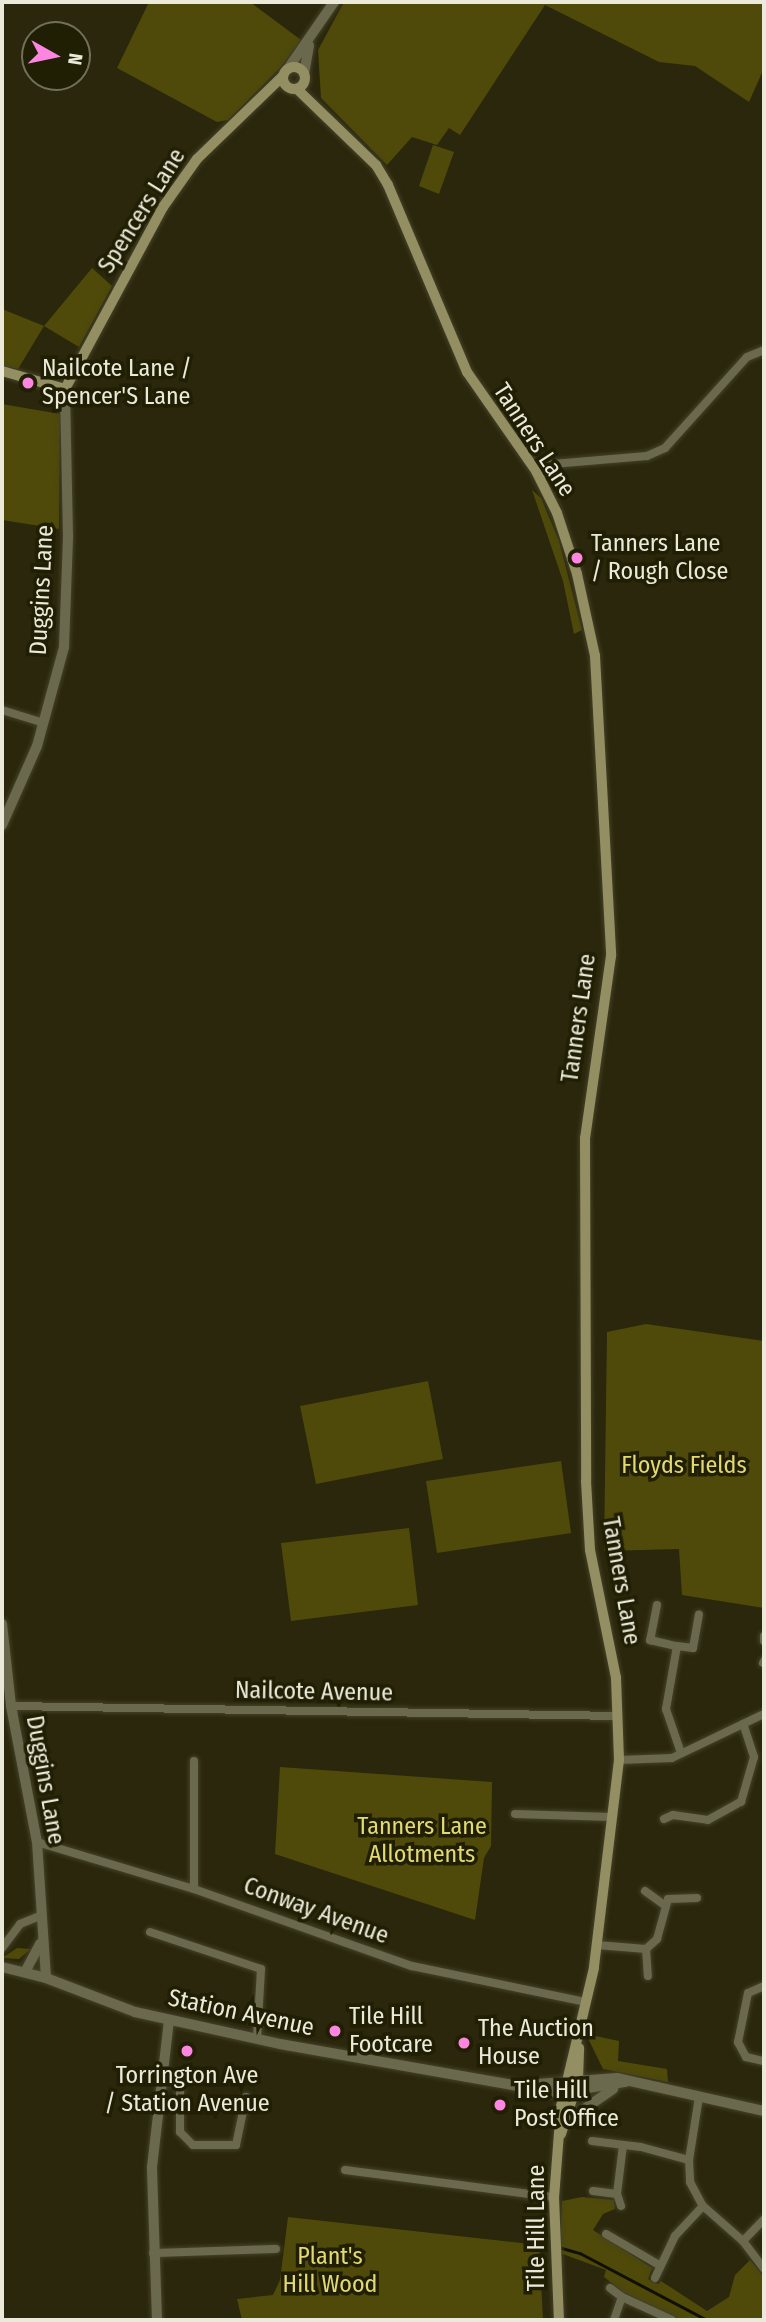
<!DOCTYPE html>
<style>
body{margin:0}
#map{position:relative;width:766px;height:2322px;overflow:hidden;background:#2a270c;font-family:"Fira Sans Condensed",sans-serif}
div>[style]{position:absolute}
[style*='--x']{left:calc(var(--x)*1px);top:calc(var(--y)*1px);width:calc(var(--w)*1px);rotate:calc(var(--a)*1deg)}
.green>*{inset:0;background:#4f4a09}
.stream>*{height:2.5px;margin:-1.25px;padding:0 1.25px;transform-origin:1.25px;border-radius:1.25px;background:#110f00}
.roads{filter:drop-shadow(0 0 2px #454229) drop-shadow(0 0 2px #454229)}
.minor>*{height:8px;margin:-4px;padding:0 4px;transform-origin:4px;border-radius:4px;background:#6b694d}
.tertiary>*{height:10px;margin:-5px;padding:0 5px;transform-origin:5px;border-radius:5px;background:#6b694d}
.secondary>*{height:10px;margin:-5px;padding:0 5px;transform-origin:5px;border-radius:5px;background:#938f62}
.secondary>.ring{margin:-5px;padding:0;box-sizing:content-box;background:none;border:10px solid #938f62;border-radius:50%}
.dots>*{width:19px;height:19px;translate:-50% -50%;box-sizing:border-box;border:4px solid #201e03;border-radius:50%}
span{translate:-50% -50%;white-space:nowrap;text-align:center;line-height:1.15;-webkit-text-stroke:7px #201e03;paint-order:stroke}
.street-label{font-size:24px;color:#ebeada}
.poi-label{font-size:24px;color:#ebeada}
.left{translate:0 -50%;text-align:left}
.park-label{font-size:24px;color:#e2d975}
.frame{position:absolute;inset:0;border:4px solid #ebeada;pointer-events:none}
.north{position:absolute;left:21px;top:21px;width:70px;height:70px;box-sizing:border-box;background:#201e03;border:2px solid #717059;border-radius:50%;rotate:99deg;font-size:19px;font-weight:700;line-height:28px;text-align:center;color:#ebeada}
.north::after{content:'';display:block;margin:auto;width:24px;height:32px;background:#fd86e1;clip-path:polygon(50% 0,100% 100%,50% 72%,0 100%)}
</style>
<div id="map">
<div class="green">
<div style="clip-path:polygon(149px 2px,250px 2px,301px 40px,281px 67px,228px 120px,217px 122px,117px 68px)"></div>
<div style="clip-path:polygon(344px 2px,764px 2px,764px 68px,749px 102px,695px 66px,659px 62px,545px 5px,460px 135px,449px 128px,437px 145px,412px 137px,387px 165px,321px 98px,318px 50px)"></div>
<div style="clip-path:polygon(433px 145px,454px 152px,439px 194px,419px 186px)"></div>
<div style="clip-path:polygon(92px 268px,112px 286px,79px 347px,44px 326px,18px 369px,2px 366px,2px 309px,44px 326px)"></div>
<div style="clip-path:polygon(2px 404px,60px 414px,59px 529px,2px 520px)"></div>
<div style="clip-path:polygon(532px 490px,541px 498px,559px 541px,582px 630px,574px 634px,563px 581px)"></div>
<div style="clip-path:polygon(646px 1324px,764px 1341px,764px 1608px,682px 1595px,679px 1549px,604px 1551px,607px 1332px)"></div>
<div style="clip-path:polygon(428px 1381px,443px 1459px,316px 1484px,300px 1406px)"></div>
<div style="clip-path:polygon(561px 1461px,571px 1533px,437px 1553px,426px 1481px)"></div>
<div style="clip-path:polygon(409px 1528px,418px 1605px,291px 1621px,281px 1543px)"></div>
<div style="clip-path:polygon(280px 1767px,492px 1782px,491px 1846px,484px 1858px,475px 1920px,275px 1854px)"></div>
<div style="clip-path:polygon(17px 1948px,31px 1949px,19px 1959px,2px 1958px)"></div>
<div style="clip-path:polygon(586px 2034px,619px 2041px,618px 2061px,667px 2069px,668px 2082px,603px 2069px)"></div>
<div style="clip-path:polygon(582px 2197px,614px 2200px,615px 2209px,603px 2214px,593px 2230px,652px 2268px,648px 2279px,658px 2284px,661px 2281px,707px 2311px,729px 2297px,735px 2275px,750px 2260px,764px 2277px,764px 2320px,682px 2320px,623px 2292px,604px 2277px,606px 2270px,560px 2253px,562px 2201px)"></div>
<div style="clip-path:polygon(288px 2217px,539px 2245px,543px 2320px,242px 2320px,237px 2299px,273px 2295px,280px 2280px)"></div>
</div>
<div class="stream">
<div style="--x:562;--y:2248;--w:19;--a:16"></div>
<div style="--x:580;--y:2253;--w:144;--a:27.8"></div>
</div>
<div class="roads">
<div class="minor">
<div style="--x:536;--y:471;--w:18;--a:-22"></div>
<div style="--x:553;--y:464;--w:94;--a:-4.9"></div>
<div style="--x:647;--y:456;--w:20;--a:-24"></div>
<div style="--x:665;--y:448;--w:122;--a:-48"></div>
<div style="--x:747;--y:357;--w:18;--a:-22"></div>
<div style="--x:2;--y:710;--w:44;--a:17.2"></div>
<div style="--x:657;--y:1605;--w:36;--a:101"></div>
<div style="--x:650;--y:1640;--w:28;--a:13"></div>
<div style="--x:677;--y:1646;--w:64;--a:99.9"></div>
<div style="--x:666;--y:1709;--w:46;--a:71.2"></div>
<div style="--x:764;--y:1636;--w:5;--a:90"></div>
<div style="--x:677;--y:1646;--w:16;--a:7"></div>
<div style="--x:693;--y:1648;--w:34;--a:-80"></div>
<div style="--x:763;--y:1663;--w:2;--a:-63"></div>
<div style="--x:11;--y:1706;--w:607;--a:0.94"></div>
<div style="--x:619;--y:1760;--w:53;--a:-2.2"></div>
<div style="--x:672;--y:1758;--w:102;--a:-25.6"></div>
<div style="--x:194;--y:1761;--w:128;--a:90"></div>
<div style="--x:515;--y:1814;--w:97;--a:1.8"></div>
<div style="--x:664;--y:1819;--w:10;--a:-24"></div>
<div style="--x:673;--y:1815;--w:35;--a:8"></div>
<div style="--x:708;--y:1820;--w:38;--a:-29"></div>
<div style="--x:741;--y:1802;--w:47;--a:-73.9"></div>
<div style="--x:754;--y:1757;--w:35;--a:-108"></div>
<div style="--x:37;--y:1842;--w:164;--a:16.7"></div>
<div style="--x:194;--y:1889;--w:231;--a:19.5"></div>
<div style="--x:412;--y:1966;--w:178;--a:11.7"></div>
<div style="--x:645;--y:1891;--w:24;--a:36"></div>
<div style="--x:150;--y:1932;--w:117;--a:18.4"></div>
<div style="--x:261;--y:1969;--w:70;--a:93.3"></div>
<div style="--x:597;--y:1945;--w:49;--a:4.7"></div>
<div style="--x:646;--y:1949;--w:15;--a:-42"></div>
<div style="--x:657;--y:1939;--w:41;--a:-74.6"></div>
<div style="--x:668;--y:1899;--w:29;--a:-2"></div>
<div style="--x:2;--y:1948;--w:30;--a:-53"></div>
<div style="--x:20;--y:1924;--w:22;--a:-22"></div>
<div style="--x:646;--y:1949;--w:27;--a:86"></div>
<div style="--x:764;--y:1986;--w:17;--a:156"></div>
<div style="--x:748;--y:1993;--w:50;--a:101.5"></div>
<div style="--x:738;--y:2042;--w:17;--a:62"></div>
<div style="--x:746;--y:2057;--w:18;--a:13"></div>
<div style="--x:162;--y:2079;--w:19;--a:18"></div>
<div style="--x:180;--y:2085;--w:47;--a:90"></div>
<div style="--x:180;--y:2132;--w:18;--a:45"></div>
<div style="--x:193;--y:2145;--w:43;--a:0"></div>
<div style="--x:236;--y:2145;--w:49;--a:-78.2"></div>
<div style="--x:699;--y:2097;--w:64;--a:99"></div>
<div style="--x:689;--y:2160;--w:22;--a:87"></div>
<div style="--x:690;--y:2182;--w:27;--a:62"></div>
<div style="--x:703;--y:2206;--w:53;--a:41.2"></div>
<div style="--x:743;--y:2241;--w:35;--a:53"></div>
<div style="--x:592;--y:2141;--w:49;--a:7"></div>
<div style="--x:641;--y:2147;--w:50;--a:15.2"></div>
<div style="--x:345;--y:2170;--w:211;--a:7.4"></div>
<div style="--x:593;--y:2191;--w:24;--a:7"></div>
<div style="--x:621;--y:2206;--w:13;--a:-108"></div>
<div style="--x:617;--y:2194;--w:49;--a:-83"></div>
<div style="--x:606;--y:2234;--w:61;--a:30.3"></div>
<div style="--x:743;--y:2241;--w:30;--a:-46"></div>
<div style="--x:153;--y:2253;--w:123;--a:-1.9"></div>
<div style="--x:655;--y:2278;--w:47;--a:-64.5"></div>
<div style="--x:675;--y:2236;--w:41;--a:-47"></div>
<div style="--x:610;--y:2288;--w:15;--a:37"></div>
<div style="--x:614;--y:2320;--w:24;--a:-71"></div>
<div style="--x:622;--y:2297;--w:55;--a:24.7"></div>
</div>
<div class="tertiary">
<div style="--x:287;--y:70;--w:83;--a:-55.3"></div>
<div style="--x:304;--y:74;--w:29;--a:-80"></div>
<div style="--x:2;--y:825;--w:86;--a:-66.1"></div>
<div style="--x:37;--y:746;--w:103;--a:-74.7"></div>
<div style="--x:64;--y:647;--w:111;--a:-87.9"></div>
<div style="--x:68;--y:536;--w:147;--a:-91.2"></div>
<div style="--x:2;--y:1624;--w:82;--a:83.7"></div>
<div style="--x:11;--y:1706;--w:138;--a:79.2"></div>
<div style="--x:37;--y:1842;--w:136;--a:86.2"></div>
<div style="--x:2;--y:1967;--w:45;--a:14"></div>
<div style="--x:46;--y:1978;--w:95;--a:20.9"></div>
<div style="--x:135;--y:2012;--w:148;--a:12.4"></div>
<div style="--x:280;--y:2044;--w:281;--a:10"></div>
<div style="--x:557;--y:2093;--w:70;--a:-9.1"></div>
<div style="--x:25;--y:1972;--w:32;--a:-62"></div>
<div style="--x:538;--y:2084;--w:79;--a:-4.3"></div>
<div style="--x:617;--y:2078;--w:151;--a:12.7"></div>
<div style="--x:568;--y:2120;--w:55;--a:-34.6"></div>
<div style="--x:157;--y:2320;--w:153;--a:-91.9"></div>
<div style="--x:152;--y:2167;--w:147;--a:-83.4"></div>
</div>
<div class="secondary">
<div class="ring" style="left:283px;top:67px;width:12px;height:12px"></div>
<div style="--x:297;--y:89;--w:110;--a:43.9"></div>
<div style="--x:376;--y:165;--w:23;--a:59"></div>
<div style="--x:388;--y:185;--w:203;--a:67.1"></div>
<div style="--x:467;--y:372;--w:121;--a:55.1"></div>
<div style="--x:536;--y:471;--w:47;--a:63.4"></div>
<div style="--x:557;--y:513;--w:64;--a:71.8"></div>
<div style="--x:577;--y:574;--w:84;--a:77.6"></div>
<div style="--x:595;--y:656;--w:300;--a:86.9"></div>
<div style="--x:611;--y:956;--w:184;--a:98.1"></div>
<div style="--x:585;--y:1138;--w:343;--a:89.8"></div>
<div style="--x:586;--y:1481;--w:69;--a:86.7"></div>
<div style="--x:590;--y:1550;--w:131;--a:78.5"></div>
<div style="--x:616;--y:1678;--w:82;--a:87.9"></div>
<div style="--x:619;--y:1760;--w:209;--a:96.9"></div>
<div style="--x:594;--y:1968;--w:143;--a:103.4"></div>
<div style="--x:561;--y:2107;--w:90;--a:94.4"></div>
<div style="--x:554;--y:2197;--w:123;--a:87.7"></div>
<div style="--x:2;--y:371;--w:66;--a:15.9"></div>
<div style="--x:65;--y:389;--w:207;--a:-61.7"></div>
<div style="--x:163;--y:207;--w:59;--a:-54.7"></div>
<div style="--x:197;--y:159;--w:120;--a:-44"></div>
<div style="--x:561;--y:2134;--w:57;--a:-72.5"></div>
<div style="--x:578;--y:2080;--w:32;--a:-88"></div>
</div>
</div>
<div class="dots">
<div style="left:28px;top:383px;background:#fd86e1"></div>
<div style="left:577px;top:558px;background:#fd86e1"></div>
<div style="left:335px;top:2031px;background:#fd86e1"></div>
<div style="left:464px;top:2043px;background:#fd86e1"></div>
<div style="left:187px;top:2051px;background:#fd86e1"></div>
<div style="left:500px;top:2105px;background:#fd86e1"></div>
</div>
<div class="street-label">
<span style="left:142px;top:211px;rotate:-58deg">Spencers Lane</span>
<span style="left:534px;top:440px;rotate:57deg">Tanners Lane</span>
<span style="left:42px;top:590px;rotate:-87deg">Duggins Lane</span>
<span style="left:579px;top:1018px;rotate:-82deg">Tanners Lane</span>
<span style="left:621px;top:1581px;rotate:80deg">Tanners Lane</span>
<span style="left:314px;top:1692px;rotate:1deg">Nailcote Avenue</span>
<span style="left:45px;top:1780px;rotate:80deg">Duggins Lane</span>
<span style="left:316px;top:1911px;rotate:20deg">Conway Avenue</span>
<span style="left:241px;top:2013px;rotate:12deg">Station Avenue</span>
<span style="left:537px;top:2228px;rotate:-90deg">Tile Hill Lane</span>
</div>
<div class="poi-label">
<span class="left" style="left:42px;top:383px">Nailcote Lane /<br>Spencer'S Lane</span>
<span class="left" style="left:591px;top:558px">Tanners Lane<br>/ Rough Close</span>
<span class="left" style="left:349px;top:2031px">Tile Hill<br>Footcare</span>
<span class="left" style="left:478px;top:2043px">The Auction<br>House</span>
<span style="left:187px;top:2090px">Torrington Ave<br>/ Station Avenue</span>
<span class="left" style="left:514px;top:2105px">Tile Hill<br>Post Office</span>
</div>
<div class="park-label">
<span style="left:684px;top:1466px">Floyds Fields</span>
<span style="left:422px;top:1841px">Tanners Lane<br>Allotments</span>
<span style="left:330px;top:2271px">Plant's<br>Hill Wood</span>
</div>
<div class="frame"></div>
<div class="north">N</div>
</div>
